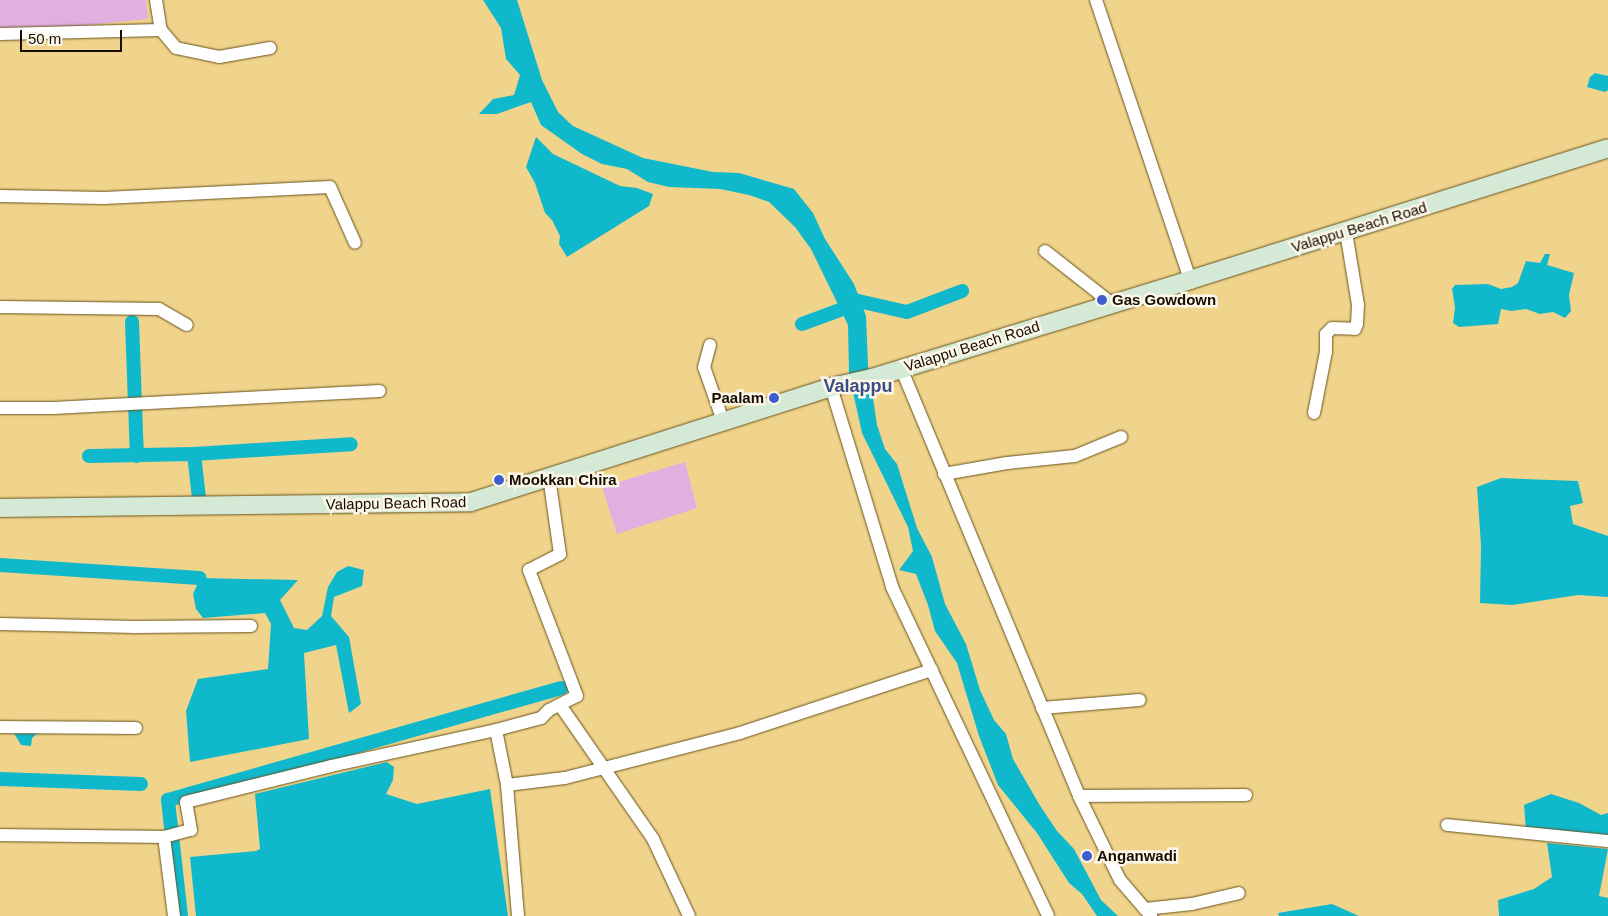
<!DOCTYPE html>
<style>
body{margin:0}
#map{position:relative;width:1608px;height:916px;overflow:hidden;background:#f1d48c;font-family:Arial,sans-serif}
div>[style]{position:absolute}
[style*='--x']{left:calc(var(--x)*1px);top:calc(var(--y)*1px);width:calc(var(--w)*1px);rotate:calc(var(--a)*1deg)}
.green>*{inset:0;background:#e3aee0}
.water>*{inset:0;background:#10b8cb}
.canal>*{height:14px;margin:-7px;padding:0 7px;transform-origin:7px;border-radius:7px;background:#10b8cb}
.roads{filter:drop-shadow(0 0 1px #68531d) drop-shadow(0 0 1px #68531d)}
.minor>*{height:12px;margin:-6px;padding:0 6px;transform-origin:6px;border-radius:6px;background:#fff}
.secondary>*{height:18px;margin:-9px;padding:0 9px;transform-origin:9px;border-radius:9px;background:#d4ead7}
.dots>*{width:14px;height:14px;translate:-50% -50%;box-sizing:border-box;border:2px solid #fdf7ea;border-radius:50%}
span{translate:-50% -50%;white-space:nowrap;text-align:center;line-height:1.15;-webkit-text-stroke:5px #fdf7ea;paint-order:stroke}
.street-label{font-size:15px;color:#160d00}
.poi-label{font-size:15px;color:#160d00;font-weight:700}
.left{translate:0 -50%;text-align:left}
.right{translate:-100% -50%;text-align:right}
.quarter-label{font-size:18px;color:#394d88;font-weight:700}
.scale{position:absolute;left:20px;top:30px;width:102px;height:22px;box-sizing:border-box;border:2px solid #160d00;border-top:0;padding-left:6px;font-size:15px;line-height:18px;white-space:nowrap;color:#160d00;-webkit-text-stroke:4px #fdf7ea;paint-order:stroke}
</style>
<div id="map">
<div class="green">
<div style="clip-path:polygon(0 0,146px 0,148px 19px,9px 33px,0 29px)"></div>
<div style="clip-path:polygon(685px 462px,697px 508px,617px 534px,602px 487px)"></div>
</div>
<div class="water">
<div style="clip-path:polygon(483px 0,517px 0,542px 80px,558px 112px,573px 126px,643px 158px,713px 172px,739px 173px,794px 189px,813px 213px,825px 239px,854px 284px,866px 316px,868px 365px,877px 425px,885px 449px,897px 464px,917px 528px,932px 557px,945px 604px,966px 644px,980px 690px,994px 720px,1006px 734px,1013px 759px,1039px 804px,1057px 831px,1074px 849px,1101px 900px,1118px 916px,1097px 916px,1082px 894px,1069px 883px,1037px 833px,998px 785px,979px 736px,957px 663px,935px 631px,928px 605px,916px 574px,899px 570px,913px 551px,908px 527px,862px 433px,849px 374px,848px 325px,811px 249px,795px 227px,769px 202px,749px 195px,720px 189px,669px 187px,648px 182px,627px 169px,602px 164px,582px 154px,541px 125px,531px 102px,497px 114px,479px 114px,493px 99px,514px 95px,520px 75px,506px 59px,501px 28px)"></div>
<div style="clip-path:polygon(1595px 73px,1608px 76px,1608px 90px,1605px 92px,1587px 87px,1590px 77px)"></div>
<div style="clip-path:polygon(536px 137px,553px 154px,620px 186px,637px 188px,653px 194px,649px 206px,567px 257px,559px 244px,560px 236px,552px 220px,545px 213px,535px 183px,526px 167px)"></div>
<div style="clip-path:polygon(1545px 254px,1550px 254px,1547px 265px,1574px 273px,1569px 295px,1571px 311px,1565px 318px,1553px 312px,1540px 314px,1526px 309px,1511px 311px,1501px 309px,1498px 324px,1459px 327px,1453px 323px,1455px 307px,1452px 289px,1455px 285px,1488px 284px,1501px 289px,1512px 287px,1518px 283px,1526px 261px,1540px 263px)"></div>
<div style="clip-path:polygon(1501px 478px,1578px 481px,1583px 503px,1570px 506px,1573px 524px,1608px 536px,1608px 597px,1578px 595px,1512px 605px,1480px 603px,1481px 545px,1477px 487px)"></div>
<div style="clip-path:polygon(348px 566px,364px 570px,362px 586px,334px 597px,331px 616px,349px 637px,361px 704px,349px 713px,336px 645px,304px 653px,309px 739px,190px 762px,186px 711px,198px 679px,268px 669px,271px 624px,265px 613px,203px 618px,196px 609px,193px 594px,200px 578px,298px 580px,280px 600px,294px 628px,307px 630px,322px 616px,328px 587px,337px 572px)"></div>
<div style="clip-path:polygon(40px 731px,32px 738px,31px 746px,21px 745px,14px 733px)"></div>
<div style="clip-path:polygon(387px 762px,394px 767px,393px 780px,386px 794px,417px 804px,490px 789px,508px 916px,196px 916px,190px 857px,256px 851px,260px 849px,255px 794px)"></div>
<div style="clip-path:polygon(1551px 794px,1579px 803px,1601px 815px,1608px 813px,1608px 839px,1526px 830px,1524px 805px)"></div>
<div style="clip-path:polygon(1547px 843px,1608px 849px,1599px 896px,1608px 898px,1608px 916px,1499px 916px,1498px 900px,1534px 889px,1552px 877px)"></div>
<div style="clip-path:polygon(1332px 904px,1359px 916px,1279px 916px,1278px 913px)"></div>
</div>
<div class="canal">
<div style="--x:847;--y:291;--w:11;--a:52"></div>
<div style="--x:854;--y:300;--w:54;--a:12.8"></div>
<div style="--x:907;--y:312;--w:59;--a:-20.9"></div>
<div style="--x:132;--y:322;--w:134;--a:87.9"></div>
<div style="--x:802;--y:324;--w:58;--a:-20.3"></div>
<div style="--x:89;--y:456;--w:105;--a:-1.1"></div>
<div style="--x:199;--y:498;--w:44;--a:-96.5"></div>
<div style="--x:194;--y:454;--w:157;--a:-3.6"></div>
<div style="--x:0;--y:565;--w:200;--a:3.7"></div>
<div style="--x:0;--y:779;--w:141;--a:2"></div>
<div style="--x:181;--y:916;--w:117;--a:-96.4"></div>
<div style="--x:168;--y:800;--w:409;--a:-15.9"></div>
</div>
<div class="roads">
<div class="minor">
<div style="--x:156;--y:0;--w:30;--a:81"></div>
<div style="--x:161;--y:30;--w:23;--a:50"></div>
<div style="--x:176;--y:48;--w:44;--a:11.8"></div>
<div style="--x:219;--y:57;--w:52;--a:-10"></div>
<div style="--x:1096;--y:0;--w:295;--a:71.4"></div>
<div style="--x:0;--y:34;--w:161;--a:-1.4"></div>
<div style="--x:0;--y:196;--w:104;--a:1.1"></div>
<div style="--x:104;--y:198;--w:226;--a:-2.8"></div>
<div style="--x:330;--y:187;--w:61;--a:65.9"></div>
<div style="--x:1045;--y:251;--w:84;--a:38.2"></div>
<div style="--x:0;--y:307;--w:159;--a:0.7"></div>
<div style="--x:159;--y:309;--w:32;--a:30"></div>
<div style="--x:710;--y:345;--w:23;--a:105"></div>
<div style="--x:704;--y:367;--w:57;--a:70.6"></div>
<div style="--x:901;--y:368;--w:464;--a:67.4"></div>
<div style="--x:1079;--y:796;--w:93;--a:64"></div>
<div style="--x:1120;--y:880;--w:48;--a:49.3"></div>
<div style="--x:831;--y:387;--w:209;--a:73"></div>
<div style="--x:892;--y:587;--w:364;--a:64.6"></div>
<div style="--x:0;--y:408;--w:53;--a:0"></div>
<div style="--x:53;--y:408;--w:327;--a:-3"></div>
<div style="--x:1314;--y:413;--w:62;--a:-78.9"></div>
<div style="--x:1326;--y:352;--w:18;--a:-90"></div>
<div style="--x:1326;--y:334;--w:8;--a:-45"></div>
<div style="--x:1332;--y:328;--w:23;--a:2"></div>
<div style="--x:1355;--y:329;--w:5;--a:-68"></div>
<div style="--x:1357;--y:324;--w:19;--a:-87"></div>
<div style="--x:1358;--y:305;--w:74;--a:-99.3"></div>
<div style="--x:944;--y:474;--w:64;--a:-9.9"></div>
<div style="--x:1007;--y:463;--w:68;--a:-5.9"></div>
<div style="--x:1075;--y:456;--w:50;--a:-22.4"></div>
<div style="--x:0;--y:624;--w:135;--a:1.3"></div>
<div style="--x:135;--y:627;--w:116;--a:-0.5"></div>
<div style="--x:560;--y:705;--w:163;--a:55.2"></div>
<div style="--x:653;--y:839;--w:85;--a:64.9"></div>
<div style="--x:1042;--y:708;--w:98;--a:-4.7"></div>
<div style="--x:0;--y:727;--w:136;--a:0.4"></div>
<div style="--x:496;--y:730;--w:56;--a:78.7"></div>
<div style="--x:1079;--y:796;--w:167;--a:-0.3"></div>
<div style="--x:1447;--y:825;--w:162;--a:5.7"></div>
<div style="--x:0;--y:835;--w:164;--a:0.7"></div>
<div style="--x:1145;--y:909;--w:47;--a:-6.1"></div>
<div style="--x:1192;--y:904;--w:48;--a:-13.2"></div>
<div style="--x:174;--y:916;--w:80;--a:-97.2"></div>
<div style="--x:164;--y:837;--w:28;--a:-15"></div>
<div style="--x:191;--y:830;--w:28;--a:-100"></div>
<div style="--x:186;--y:802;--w:149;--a:-13.9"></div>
<div style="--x:331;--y:766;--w:169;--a:-12.3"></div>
<div style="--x:496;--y:730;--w:47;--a:-14.9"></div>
<div style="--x:541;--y:718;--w:11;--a:-45"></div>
<div style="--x:549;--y:710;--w:31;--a:-27"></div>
<div style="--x:577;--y:696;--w:135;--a:-110.9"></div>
<div style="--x:529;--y:570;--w:35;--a:-27"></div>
<div style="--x:560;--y:554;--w:78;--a:-98.1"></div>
<div style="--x:518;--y:916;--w:131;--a:-94.8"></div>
<div style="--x:507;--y:785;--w:58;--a:-6.9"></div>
<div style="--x:565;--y:778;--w:181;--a:-14.4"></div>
<div style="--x:740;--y:733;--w:202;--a:-18.2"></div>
</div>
<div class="secondary">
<div style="--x:0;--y:508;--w:471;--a:-0.7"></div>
<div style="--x:471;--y:502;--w:378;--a:-17.7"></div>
<div style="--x:831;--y:387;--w:42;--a:-12.4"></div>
<div style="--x:872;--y:378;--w:333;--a:-17.1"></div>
<div style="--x:1190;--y:280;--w:438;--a:-17.5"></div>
</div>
</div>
<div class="dots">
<div style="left:1102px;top:300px;background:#3e5ed0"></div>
<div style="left:774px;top:398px;background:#3e5ed0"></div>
<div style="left:499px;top:480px;background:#3e5ed0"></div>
<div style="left:1087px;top:856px;background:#3e5ed0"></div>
</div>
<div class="street-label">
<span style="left:1359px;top:227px;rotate:-17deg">Valappu Beach Road</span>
<span style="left:972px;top:346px;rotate:-17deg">Valappu Beach Road</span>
<span style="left:396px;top:503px;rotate:-1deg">Valappu Beach Road</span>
</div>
<div class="poi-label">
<span class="left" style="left:1112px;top:300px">Gas Gowdown</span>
<span class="right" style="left:764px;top:398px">Paalam</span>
<span class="left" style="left:509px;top:480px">Mookkan Chira</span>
<span class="left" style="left:1097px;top:856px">Anganwadi</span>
</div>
<div class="quarter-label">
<span style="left:858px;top:386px">Valappu</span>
</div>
<div class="scale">50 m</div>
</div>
